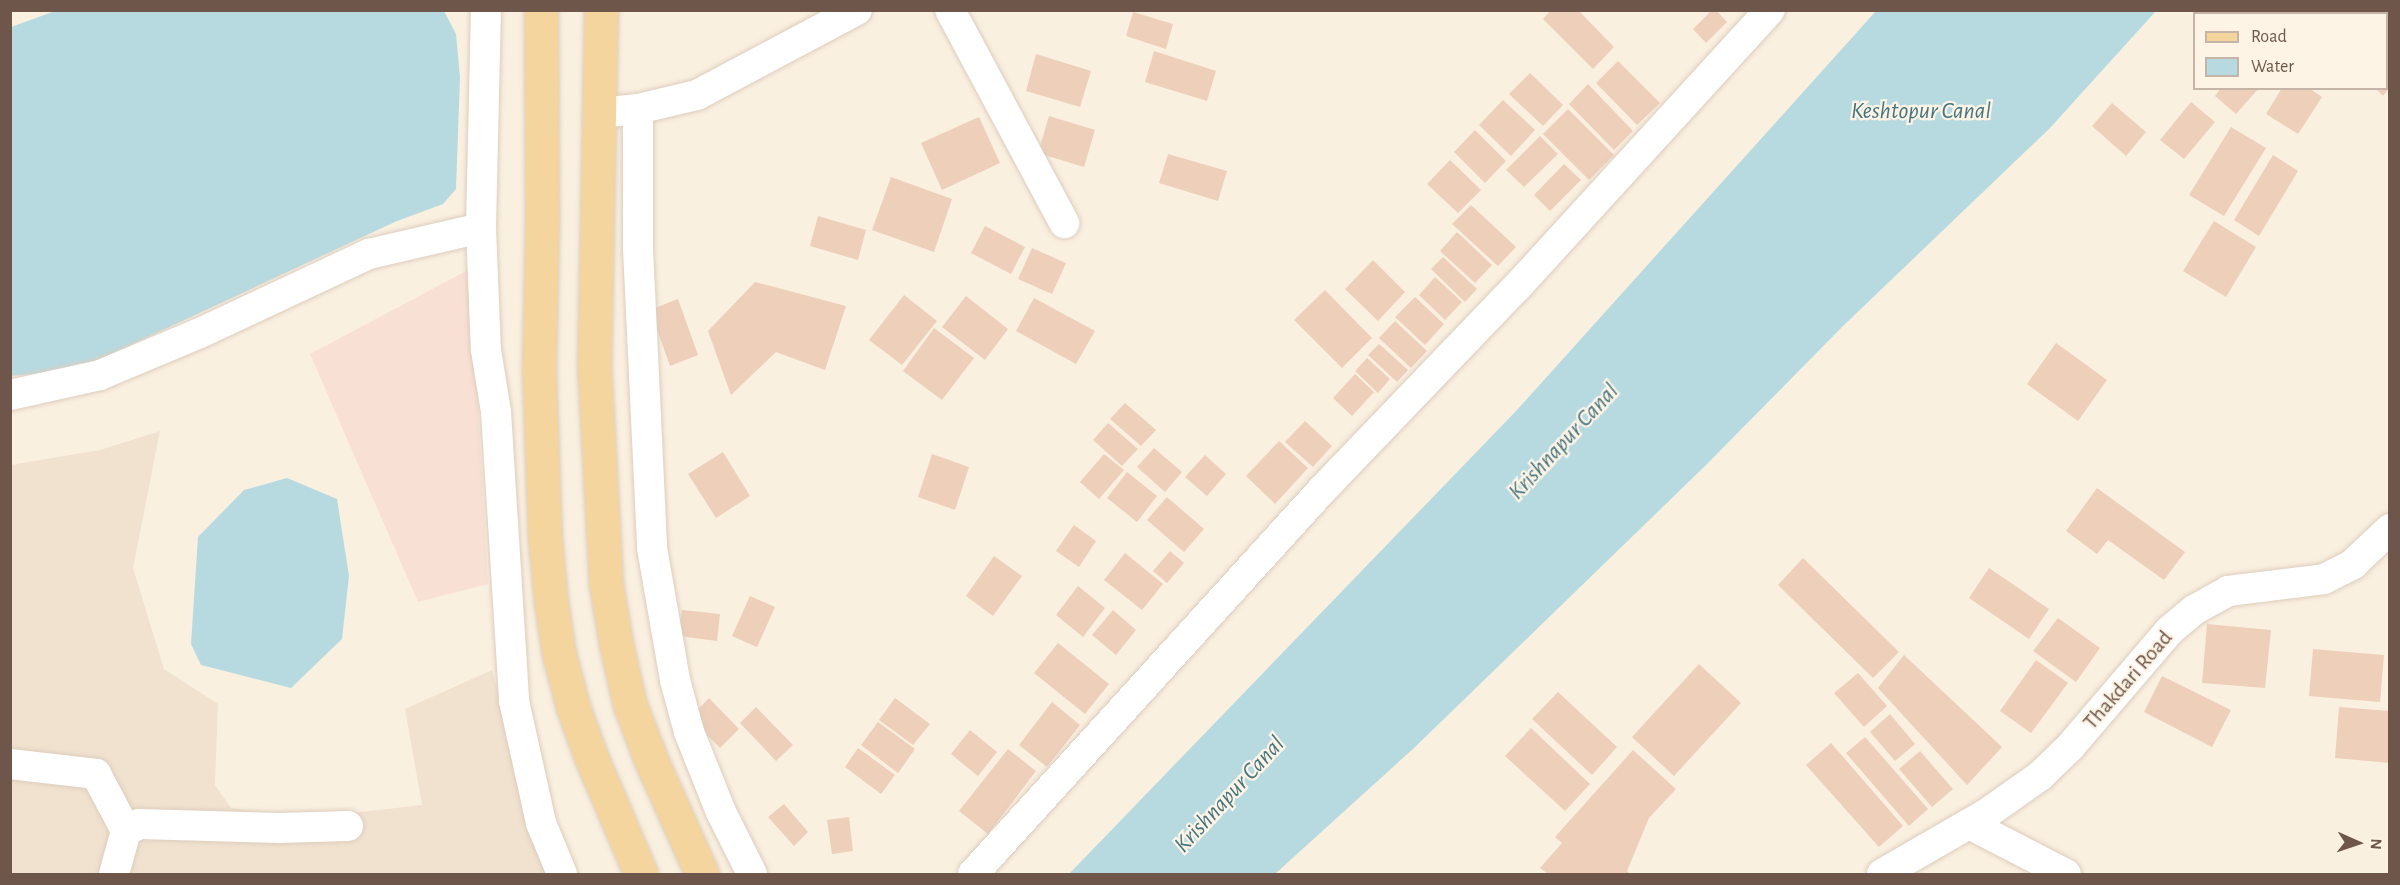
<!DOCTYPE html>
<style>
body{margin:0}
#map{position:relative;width:2400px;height:885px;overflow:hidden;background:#faf0e0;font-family:"Alegreya Sans",sans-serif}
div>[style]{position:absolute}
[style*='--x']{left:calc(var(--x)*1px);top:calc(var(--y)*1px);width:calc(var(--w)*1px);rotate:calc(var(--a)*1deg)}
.residential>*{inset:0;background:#f1e2cf}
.commercial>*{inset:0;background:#f9e0d5}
.water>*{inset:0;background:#b7dae1}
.building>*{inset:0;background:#edcfba}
.roads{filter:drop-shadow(0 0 2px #ddcdbd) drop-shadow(0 0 2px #ddcdbd)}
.street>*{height:30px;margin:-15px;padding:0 15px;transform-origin:15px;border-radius:15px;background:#fff}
.primary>*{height:33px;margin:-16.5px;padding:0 16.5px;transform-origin:16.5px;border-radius:16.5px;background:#f4d59d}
span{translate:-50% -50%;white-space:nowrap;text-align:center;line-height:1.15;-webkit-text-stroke:4.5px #fdf4e6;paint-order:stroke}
.street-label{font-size:22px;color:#6e574a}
.water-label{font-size:24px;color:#467580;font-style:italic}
.frame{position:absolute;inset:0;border:12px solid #6e574a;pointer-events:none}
.legend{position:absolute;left:2193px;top:12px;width:195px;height:78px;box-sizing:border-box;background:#fdf4e6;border:2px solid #c4b5a8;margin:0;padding:8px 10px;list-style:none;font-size:18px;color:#6e574a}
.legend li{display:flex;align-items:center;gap:12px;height:30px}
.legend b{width:30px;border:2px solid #c4b5a8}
.north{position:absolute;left:2328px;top:813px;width:60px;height:60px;-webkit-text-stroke:4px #fdf4e6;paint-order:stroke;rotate:93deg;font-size:16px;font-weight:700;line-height:24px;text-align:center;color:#6e574a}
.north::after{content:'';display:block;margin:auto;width:21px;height:27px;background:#6e574a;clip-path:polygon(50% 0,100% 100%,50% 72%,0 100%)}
</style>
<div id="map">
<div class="residential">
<div style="clip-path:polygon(160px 431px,133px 568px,164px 669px,218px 704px,215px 785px,231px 808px,300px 819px,422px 805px,405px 709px,492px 670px,548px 874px,11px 874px,11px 465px,100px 450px)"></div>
</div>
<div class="commercial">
<div style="clip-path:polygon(470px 269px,488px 584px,418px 602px,310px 354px)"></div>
</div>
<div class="water">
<div style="clip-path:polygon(58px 10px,444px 11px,456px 34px,460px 77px,456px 189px,443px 204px,397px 221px,77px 370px,11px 376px,11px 27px)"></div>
<div style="clip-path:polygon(1876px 11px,2156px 11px,2050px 128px,1843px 326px,1705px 466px,1414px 748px,1275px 874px,1069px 874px,1517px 410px)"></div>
<div style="clip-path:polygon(287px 478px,337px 499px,349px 576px,342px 639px,291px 688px,201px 665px,191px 644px,198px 537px,244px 490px)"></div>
</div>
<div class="building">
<div style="clip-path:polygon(1551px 10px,1578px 10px,1614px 47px,1593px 69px,1543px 19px)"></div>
<div style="clip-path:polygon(1712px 10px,1716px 10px,1727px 22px,1706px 43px,1693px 29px)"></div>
<div style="clip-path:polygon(1133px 12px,1173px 24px,1166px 49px,1126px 36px)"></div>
<div style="clip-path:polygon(1154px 51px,1216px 71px,1207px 101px,1145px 82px)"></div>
<div style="clip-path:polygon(1036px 54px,1091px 71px,1080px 107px,1026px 91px)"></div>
<div style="clip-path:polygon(2386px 59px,2390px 62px,2390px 87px,2383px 96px,2375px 88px,2386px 88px)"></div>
<div style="clip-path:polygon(1618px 61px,1660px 103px,1637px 125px,1596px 83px)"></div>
<div style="clip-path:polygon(1530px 73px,1563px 105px,1543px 126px,1509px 94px)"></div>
<div style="clip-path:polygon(1588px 84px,1633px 131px,1614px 150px,1569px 104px)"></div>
<div style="clip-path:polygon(2221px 88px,2259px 88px,2236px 114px,2215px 96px)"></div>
<div style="clip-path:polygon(2282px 88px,2309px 88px,2322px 97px,2298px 134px,2266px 114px)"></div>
<div style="clip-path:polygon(1503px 100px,1535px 130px,1511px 156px,1479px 125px)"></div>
<div style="clip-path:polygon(2191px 102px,2215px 122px,2184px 159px,2160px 140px)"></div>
<div style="clip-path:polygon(2112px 103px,2146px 132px,2126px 156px,2092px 126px)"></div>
<div style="clip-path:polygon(1568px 109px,1614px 155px,1589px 180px,1543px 134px)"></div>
<div style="clip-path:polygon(1049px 116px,1095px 130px,1084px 167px,1038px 153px)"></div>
<div style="clip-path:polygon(979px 117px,1000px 163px,942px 190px,921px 143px)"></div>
<div style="clip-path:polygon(2231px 127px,2266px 148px,2224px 216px,2189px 195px)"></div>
<div style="clip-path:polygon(1475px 130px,1506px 161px,1485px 183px,1454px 152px)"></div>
<div style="clip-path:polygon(1540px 136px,1558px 154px,1524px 187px,1506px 170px)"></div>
<div style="clip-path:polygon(1168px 154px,1227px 171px,1218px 201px,1159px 183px)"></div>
<div style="clip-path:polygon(2273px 155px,2298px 171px,2259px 236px,2234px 220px)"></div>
<div style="clip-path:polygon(1450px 160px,1481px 190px,1458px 213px,1427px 184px)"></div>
<div style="clip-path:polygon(1564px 164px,1581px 180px,1550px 211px,1534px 195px)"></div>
<div style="clip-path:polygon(891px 177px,952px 199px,934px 252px,872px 230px)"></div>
<div style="clip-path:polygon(1471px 205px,1516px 247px,1498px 266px,1452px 224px)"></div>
<div style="clip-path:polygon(818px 216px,866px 230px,858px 260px,810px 246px)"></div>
<div style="clip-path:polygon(2214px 221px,2256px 247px,2226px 297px,2183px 271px)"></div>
<div style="clip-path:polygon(985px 226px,1025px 247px,1011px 274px,971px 253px)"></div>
<div style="clip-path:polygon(1457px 232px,1492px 265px,1475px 283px,1440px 251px)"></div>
<div style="clip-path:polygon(1032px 248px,1066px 263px,1052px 294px,1018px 279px)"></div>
<div style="clip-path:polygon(1443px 257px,1477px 289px,1465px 302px,1431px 269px)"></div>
<div style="clip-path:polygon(1373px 260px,1405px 292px,1378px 321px,1345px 289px)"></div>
<div style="clip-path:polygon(1435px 277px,1462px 302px,1445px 320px,1419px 295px)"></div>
<div style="clip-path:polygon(755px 282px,846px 306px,825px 370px,776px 352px,731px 395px,708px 331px)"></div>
<div style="clip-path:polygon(1325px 290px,1372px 338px,1342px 368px,1294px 320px)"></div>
<div style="clip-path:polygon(904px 295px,937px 321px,902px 365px,869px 340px)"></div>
<div style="clip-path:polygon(966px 296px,1008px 329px,985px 360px,942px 327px)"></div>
<div style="clip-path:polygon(1415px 297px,1444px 324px,1425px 345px,1395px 317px)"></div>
<div style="clip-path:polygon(1034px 298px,1095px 331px,1076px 364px,1016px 331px)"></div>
<div style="clip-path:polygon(678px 299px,698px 355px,670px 366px,650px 310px)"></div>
<div style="clip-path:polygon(1395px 321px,1427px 351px,1411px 368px,1379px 338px)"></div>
<div style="clip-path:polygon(934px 328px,974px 358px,942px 400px,903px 371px)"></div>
<div style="clip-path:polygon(2056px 343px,2107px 380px,2078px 421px,2027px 384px)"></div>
<div style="clip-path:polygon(1379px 344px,1408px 370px,1397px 382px,1368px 355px)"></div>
<div style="clip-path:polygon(1367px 358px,1390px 379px,1378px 393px,1355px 371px)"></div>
<div style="clip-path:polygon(1355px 374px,1374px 392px,1352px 416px,1333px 398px)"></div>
<div style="clip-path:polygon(1125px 403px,1156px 430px,1141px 446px,1110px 419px)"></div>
<div style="clip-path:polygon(1305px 421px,1332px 446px,1313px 467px,1285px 442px)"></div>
<div style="clip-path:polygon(1108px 423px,1138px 449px,1122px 466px,1093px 440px)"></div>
<div style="clip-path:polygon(1279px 441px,1308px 468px,1275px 504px,1246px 476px)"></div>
<div style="clip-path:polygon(1154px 448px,1182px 472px,1165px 492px,1137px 467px)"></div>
<div style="clip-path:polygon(723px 452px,750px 496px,716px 518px,688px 474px)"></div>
<div style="clip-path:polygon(932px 454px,969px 467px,955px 510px,918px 497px)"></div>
<div style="clip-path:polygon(1104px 454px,1124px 470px,1099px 499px,1080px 482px)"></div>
<div style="clip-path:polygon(1205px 455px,1226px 474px,1207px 496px,1185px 477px)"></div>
<div style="clip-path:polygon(1127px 472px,1157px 496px,1137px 522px,1107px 498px)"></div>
<div style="clip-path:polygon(2097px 488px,2185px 552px,2164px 580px,2108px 540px,2097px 554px,2066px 531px)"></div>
<div style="clip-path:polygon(1167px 497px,1204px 529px,1184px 552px,1147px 520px)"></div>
<div style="clip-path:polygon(1074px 525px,1096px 541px,1079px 567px,1056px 551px)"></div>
<div style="clip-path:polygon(1170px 551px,1184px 563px,1167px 583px,1153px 571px)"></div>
<div style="clip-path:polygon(1125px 553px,1163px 584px,1142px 610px,1104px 580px)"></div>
<div style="clip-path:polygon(994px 556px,1022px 576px,993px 616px,966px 596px)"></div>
<div style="clip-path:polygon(1803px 558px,1899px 652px,1873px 678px,1778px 585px)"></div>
<div style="clip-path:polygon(1989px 568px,2049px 609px,2029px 639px,1969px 598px)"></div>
<div style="clip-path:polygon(1078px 586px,1105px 608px,1083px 637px,1056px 615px)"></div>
<div style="clip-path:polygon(750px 596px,775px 607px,757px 647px,732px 636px)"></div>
<div style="clip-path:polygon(682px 610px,720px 614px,717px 641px,678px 636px)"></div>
<div style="clip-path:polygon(1113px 610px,1136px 630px,1116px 655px,1092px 635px)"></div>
<div style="clip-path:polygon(2058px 618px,2100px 648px,2076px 682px,2033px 651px)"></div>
<div style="clip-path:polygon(2207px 624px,2271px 630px,2265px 688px,2202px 683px)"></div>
<div style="clip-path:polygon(1058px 643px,1109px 684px,1085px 714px,1034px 673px)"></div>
<div style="clip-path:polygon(2313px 649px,2384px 655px,2380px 702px,2309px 696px)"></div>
<div style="clip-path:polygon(1904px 655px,2002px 747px,1967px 785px,1878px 688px)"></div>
<div style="clip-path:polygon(2036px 660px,2068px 683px,2031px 733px,2000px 711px)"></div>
<div style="clip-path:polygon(1699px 664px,1741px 703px,1674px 776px,1632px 737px)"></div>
<div style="clip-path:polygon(1858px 673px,1887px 706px,1864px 727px,1834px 693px)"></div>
<div style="clip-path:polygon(2162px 676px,2231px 710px,2212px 747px,2144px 712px)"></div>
<div style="clip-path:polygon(1558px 692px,1617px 747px,1592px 775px,1532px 719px)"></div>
<div style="clip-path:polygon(709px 698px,739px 729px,720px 748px,690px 718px)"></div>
<div style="clip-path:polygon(895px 698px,930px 724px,913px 745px,879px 720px)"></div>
<div style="clip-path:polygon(1052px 702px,1080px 725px,1047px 767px,1019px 745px)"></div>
<div style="clip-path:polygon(756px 707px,793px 745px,776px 761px,740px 723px)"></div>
<div style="clip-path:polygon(2339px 707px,2390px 711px,2390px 763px,2335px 758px)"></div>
<div style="clip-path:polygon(1890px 714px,1915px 744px,1895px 761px,1870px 732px)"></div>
<div style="clip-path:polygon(878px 722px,915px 749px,898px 773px,861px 745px)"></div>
<div style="clip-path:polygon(1531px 728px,1590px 784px,1565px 811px,1505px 756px)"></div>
<div style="clip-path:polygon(970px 730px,997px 752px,978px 776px,951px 754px)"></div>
<div style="clip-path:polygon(1865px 737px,1928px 809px,1909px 826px,1846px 753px)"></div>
<div style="clip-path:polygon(1831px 743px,1903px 826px,1879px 847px,1806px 765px)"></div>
<div style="clip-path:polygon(858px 748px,895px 775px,881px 794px,845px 767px)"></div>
<div style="clip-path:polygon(1008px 749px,1036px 771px,988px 834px,959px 811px)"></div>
<div style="clip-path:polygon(1633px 750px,1676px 789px,1649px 818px,1627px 871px,1630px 874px,1548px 874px,1540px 868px,1562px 843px,1555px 837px)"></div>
<div style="clip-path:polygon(1920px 751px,1953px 789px,1932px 807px,1899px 769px)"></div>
<div style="clip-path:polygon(784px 804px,808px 832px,794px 846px,768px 817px)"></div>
<div style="clip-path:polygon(849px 817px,853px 851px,832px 854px,827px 820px)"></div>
</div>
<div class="roads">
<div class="street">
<div style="--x:950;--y:10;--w:242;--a:61.8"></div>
<div style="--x:638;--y:109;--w:139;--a:90"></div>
<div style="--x:638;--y:248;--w:300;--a:87.3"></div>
<div style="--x:652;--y:548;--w:134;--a:80.1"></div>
<div style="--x:675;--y:680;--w:54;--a:74.9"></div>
<div style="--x:689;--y:732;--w:86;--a:68.2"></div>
<div style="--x:721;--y:812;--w:69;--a:63.4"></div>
<div style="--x:598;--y:113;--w:40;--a:-5.7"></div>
<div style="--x:638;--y:109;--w:61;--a:-13.3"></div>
<div style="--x:697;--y:95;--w:181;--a:-28"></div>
<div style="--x:481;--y:228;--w:122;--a:87.7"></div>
<div style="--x:486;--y:350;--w:63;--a:80.8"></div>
<div style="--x:496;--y:412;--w:290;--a:86.4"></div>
<div style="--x:514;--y:701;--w:125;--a:77.5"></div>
<div style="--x:541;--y:823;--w:55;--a:67.6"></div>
<div style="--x:10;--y:395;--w:92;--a:-12.5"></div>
<div style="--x:100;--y:375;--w:108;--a:-22.8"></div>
<div style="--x:200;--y:333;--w:187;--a:-25.1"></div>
<div style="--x:369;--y:254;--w:115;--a:-13.1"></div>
<div style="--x:481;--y:228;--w:218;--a:-88.7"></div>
<div style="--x:10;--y:764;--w:87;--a:6.6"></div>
<div style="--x:96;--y:774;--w:64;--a:62.2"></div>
<div style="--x:1969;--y:824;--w:109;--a:27.3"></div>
<div style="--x:114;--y:874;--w:45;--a:-74.4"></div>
<div style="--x:126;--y:831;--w:15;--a:-28"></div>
<div style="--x:139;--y:824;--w:140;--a:1.6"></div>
<div style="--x:279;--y:828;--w:69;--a:-1.7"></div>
<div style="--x:973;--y:874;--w:519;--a:-47.73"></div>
<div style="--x:1322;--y:490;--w:281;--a:-46.2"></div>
<div style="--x:1517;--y:287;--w:375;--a:-47.6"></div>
<div style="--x:1882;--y:874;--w:120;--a:-30"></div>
<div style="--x:1986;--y:814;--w:66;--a:-35.1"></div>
<div style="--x:2040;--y:776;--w:42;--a:-44"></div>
<div style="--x:2070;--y:747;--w:153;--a:-49.5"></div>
<div style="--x:2169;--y:631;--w:33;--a:-40"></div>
<div style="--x:2194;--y:610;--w:39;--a:-29"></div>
<div style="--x:2228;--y:591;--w:97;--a:-7.1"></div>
<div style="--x:2324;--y:579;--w:33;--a:-27"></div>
<div style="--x:2353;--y:564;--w:51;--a:-43.4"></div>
</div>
<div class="primary">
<div style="--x:541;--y:10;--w:215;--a:89.7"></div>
<div style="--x:542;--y:225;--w:146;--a:91.2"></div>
<div style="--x:539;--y:371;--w:168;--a:88"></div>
<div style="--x:545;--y:539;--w:63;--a:84.6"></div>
<div style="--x:551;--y:602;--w:53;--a:81.3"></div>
<div style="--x:559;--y:654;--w:55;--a:75.2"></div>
<div style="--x:573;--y:707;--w:53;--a:70.2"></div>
<div style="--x:591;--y:757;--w:127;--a:66.9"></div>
<div style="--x:601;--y:10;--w:353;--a:91.1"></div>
<div style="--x:594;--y:363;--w:221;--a:86.9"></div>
<div style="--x:606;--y:584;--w:61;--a:80.5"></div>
<div style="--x:616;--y:644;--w:63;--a:77.1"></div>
<div style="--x:630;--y:705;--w:59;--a:69.1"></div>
<div style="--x:651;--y:760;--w:125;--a:65.9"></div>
</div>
</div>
<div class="street-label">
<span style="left:2128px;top:680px;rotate:-49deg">Thakdari Road</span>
</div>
<div class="water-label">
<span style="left:1921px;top:112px">Keshtopur Canal</span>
<span style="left:1564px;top:442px;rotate:-47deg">Krishnapur Canal</span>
<span style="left:1230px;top:795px;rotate:-47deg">Krishnapur Canal</span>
</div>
<div class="frame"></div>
<ul class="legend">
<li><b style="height:8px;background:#f4d59d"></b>Road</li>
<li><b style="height:16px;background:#b7dae1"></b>Water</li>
</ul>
<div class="north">N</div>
</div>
